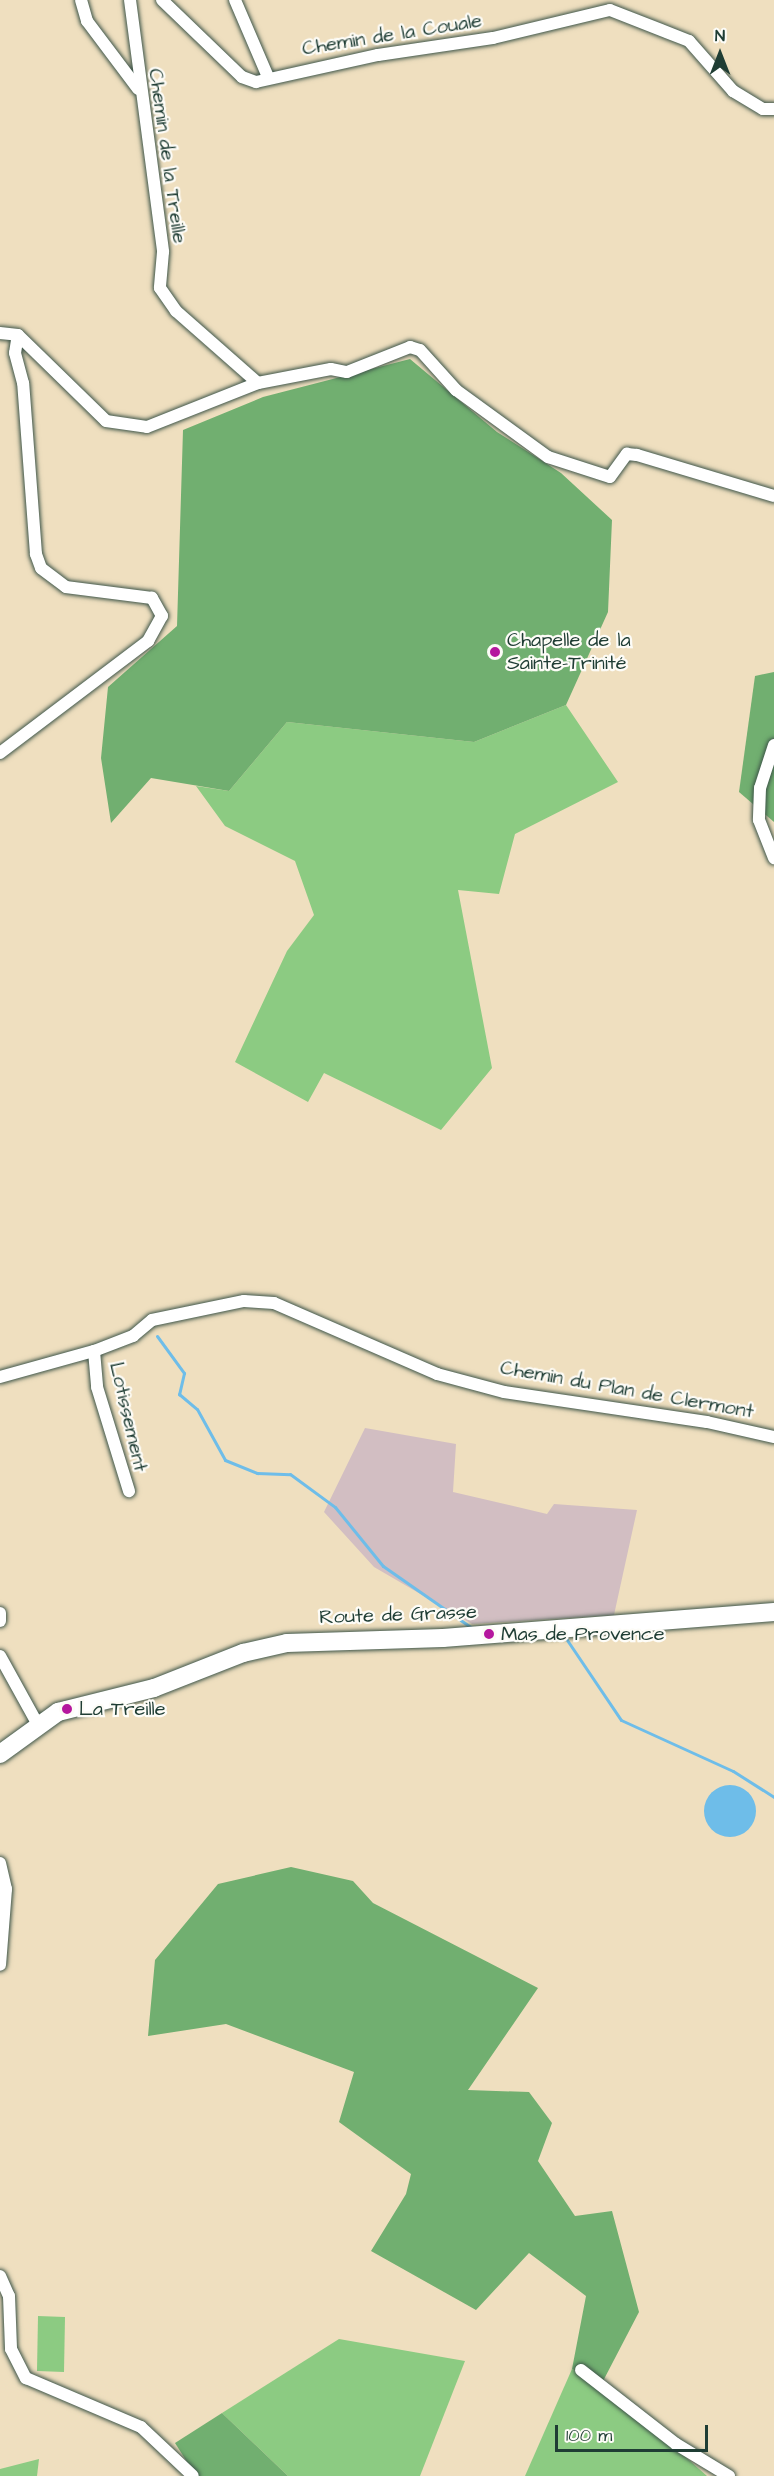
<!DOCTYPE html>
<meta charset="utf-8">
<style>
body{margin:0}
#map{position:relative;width:774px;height:2476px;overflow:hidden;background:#efdfbf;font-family:"Architects Daughter",sans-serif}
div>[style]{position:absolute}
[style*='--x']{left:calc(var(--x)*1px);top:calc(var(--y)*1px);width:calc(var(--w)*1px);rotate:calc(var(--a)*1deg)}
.industrial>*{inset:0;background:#d2bec2}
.green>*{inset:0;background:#8ccb82}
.forest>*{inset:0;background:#71af70}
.water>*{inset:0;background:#6ebde9}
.round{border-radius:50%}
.stream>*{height:3px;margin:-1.5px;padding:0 1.5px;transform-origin:1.5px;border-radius:1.5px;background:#6ebde9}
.roads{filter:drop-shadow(0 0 2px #3e5549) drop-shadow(0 0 2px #3e5549)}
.street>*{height:12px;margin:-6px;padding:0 6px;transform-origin:6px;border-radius:6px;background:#fff}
.secondary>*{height:18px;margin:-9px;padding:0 9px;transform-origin:9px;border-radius:9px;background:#fff}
.dots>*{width:16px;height:16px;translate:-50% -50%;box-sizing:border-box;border:3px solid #fdfcf7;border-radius:50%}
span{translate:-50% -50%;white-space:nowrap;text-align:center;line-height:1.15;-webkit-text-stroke:4.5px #fdfcf7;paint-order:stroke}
.street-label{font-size:20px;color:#1f3d34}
.poi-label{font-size:20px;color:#1f3d34}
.left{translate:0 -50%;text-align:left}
.north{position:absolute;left:690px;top:24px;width:60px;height:60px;-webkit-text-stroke:4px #fdfcf7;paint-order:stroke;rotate:0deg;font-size:16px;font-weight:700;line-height:24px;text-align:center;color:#1f3d34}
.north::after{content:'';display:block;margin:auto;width:21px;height:27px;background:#1f3d34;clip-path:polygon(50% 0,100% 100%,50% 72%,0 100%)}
.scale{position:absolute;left:555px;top:2425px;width:153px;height:27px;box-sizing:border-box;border:3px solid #1f3d34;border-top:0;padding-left:8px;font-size:18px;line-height:21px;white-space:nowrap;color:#1f3d34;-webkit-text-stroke:4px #fdfcf7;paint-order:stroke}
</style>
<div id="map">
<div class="industrial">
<div style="clip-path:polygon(365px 1428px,456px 1444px,453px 1492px,547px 1514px,554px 1504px,637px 1510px,614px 1615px,472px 1624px,374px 1567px,324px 1512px)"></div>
</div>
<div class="green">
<div style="clip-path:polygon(566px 705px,618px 782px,515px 834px,499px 894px,458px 890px,492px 1068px,441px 1130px,324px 1073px,308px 1102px,235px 1062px,287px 951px,314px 915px,295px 861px,225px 826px,196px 786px,229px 791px,287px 722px,474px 742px)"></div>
<div style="clip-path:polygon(38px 2316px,65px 2317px,64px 2372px,37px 2371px)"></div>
<div style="clip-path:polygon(339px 2339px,465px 2361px,420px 2476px,288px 2476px,222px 2413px)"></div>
<div style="clip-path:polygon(572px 2369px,602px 2383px,707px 2476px,525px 2476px)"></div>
<div style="clip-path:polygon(39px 2459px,37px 2476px,0 2476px,0 2469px)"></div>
</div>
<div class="forest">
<div style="clip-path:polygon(410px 359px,497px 432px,561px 473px,612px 520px,608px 612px,566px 705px,474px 742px,287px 722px,229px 791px,151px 778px,111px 823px,101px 758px,108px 687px,177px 626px,183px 430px,263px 397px)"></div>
<div style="clip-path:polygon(774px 672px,774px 822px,739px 792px,755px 676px)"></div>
<div style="clip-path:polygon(291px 1867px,353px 1881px,373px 1903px,538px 1988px,468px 2090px,529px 2092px,552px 2123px,538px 2161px,575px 2216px,612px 2211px,639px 2312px,602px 2383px,572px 2369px,586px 2296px,529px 2253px,476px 2310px,371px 2251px,406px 2194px,411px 2174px,339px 2122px,354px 2072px,226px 2024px,148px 2036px,155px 1960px,218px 1884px)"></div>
<div style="clip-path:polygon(222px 2413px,288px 2476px,196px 2476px,175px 2443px)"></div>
</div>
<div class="water">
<div class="round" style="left:704px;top:1785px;width:52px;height:52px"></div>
</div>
<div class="stream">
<div style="--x:157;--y:1336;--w:46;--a:53.9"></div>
<div style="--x:184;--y:1373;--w:22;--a:103"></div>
<div style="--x:179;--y:1394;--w:23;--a:40"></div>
<div style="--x:197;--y:1409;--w:58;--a:61.2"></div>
<div style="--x:225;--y:1460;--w:35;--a:22"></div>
<div style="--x:257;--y:1473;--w:33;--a:2"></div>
<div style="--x:290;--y:1474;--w:56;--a:36.3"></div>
<div style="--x:335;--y:1507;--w:76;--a:50.9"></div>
<div style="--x:383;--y:1566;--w:108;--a:34.9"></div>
<div style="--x:565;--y:1637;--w:100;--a:56"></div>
<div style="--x:621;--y:1720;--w:123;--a:24.5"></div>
<div style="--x:733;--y:1771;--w:49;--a:32.4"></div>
</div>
<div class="roads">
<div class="street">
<div style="--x:81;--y:0;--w:22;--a:74"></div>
<div style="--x:87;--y:21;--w:85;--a:53.1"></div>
<div style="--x:130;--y:0;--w:254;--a:82.5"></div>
<div style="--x:163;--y:252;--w:36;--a:95"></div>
<div style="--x:160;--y:288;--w:28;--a:55"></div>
<div style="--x:176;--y:311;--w:109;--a:41.3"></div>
<div style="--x:162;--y:0;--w:111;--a:43.9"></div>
<div style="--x:242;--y:77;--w:15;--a:20"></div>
<div style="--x:256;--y:82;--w:125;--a:-12.5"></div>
<div style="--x:378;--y:55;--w:116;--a:-8.4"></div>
<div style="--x:493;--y:38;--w:120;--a:-13.5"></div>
<div style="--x:610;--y:10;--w:85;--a:21.4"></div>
<div style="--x:689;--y:41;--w:67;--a:48.7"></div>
<div style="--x:733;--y:91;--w:35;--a:31"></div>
<div style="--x:763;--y:109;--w:11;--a:0"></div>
<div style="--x:235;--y:0;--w:84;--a:66.8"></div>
<div style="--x:0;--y:333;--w:18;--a:6"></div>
<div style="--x:18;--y:335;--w:123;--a:44.3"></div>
<div style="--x:106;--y:421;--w:41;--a:8.3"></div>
<div style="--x:147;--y:427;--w:119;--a:-21.6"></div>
<div style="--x:258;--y:383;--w:74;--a:-10.9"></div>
<div style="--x:331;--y:369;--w:16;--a:11"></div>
<div style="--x:347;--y:372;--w:68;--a:-21.6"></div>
<div style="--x:410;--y:347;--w:10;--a:17"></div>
<div style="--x:420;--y:350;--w:54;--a:48"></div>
<div style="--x:456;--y:390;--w:114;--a:36.1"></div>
<div style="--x:548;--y:457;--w:65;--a:17.9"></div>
<div style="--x:610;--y:477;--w:29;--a:-54"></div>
<div style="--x:627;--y:454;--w:10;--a:6"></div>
<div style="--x:637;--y:455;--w:143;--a:16.7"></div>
<div style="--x:774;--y:745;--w:45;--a:108"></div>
<div style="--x:760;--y:788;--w:32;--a:92"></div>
<div style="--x:759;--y:820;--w:41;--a:68.5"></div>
<div style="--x:0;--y:753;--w:186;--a:-37.1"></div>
<div style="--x:148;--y:641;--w:29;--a:-61"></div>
<div style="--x:162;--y:616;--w:21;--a:-119"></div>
<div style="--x:152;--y:598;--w:87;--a:-172.7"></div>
<div style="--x:66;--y:587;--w:31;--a:-143"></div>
<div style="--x:41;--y:568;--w:15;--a:-110"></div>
<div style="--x:36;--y:554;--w:171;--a:-94.3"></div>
<div style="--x:23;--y:383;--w:31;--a:-105"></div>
<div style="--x:15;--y:353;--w:18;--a:-81"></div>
<div style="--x:94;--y:1351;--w:36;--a:85"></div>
<div style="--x:97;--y:1387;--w:109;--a:72.9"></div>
<div style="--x:0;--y:1377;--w:98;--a:-15.5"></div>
<div style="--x:94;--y:1351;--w:42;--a:-21"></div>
<div style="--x:133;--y:1336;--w:25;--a:-40"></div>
<div style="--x:152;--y:1320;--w:94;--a:-11.7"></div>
<div style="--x:244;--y:1301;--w:30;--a:4"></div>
<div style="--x:274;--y:1303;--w:178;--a:23.5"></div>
<div style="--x:437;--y:1374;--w:69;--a:15"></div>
<div style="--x:504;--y:1392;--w:205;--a:8.4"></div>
<div style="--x:707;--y:1422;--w:69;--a:12.6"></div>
<div style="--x:0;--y:1613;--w:8;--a:90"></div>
<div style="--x:0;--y:1656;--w:77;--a:61.1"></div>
<div style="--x:0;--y:1863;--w:27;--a:77"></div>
<div style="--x:6;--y:1889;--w:76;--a:94.5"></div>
<div style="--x:0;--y:2276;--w:22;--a:66"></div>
<div style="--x:9;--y:2296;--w:53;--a:87.8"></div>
<div style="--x:11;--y:2349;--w:33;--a:63"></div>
<div style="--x:26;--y:2378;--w:125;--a:23.1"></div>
<div style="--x:141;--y:2427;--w:71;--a:43.3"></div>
<div style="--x:581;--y:2370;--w:120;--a:37.9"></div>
<div style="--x:676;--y:2444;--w:62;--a:31.1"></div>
</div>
<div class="secondary">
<div style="--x:0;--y:1754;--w:72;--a:-35.9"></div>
<div style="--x:58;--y:1712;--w:99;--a:-14"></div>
<div style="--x:154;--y:1688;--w:96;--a:-21.5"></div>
<div style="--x:243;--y:1653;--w:45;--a:-12.8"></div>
<div style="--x:287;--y:1643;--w:156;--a:-1.8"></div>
<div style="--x:443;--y:1638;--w:332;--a:-4.5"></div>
</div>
</div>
<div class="dots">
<div style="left:495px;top:652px;background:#b5179e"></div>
<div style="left:489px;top:1634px;background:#b5179e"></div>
<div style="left:67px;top:1709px;background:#b5179e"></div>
</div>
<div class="street-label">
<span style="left:392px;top:35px;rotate:-9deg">Chemin de la Couale</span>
<span style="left:167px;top:156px;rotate:82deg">Chemin de la Treille</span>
<span style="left:627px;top:1390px;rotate:10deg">Chemin du Plan de Clermont</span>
<span style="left:128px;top:1417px;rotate:77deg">Lotissement</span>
<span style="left:398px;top:1615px;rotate:-2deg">Route de Grasse</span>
</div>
<div class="poi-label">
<span class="left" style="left:507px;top:652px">Chapelle de la<br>Sainte-Trinité</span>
<span class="left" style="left:501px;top:1634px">Mas de Provence</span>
<span class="left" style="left:79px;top:1709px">La Treille</span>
</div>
<div class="north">N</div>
<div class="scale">100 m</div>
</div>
